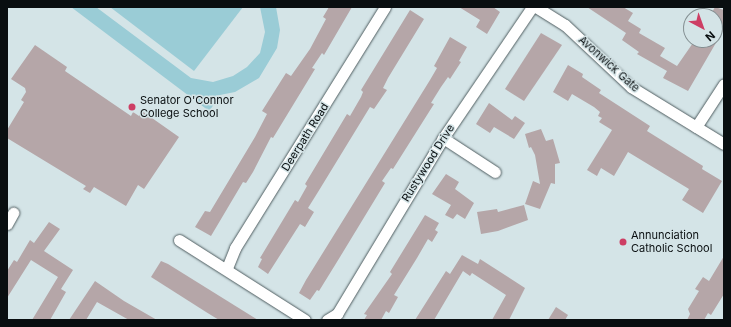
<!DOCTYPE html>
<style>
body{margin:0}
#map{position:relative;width:731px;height:327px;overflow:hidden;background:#d4e4e7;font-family:Inter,sans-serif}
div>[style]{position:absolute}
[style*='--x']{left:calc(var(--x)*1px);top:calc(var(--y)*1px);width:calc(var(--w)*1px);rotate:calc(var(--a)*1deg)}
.green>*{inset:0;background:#9accd6}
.building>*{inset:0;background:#b5a6a8}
.roads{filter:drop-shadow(0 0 1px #505e61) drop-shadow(0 0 1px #505e61)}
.minor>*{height:11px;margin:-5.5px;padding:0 5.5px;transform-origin:5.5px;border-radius:5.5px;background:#fff}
.dots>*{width:11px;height:11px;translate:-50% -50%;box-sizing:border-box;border:2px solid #d4e4e7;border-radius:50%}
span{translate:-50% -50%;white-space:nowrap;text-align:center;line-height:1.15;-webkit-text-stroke:3px #d4e4e7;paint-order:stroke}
.street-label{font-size:11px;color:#090e10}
.poi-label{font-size:11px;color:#090e10}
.left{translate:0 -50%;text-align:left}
.frame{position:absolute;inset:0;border:8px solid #090e10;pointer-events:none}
.north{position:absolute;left:683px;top:8px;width:40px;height:40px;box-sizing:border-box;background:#d4e4e7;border:1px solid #838e91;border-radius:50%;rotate:139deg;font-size:11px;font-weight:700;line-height:16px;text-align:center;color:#090e10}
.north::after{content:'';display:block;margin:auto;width:14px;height:18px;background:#cd3e64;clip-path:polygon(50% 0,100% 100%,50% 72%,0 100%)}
</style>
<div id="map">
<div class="green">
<div style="clip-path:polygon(71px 7px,96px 7px,191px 78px,213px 82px,233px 76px,247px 67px,260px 53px,265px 32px,260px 7px,276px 7px,280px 30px,277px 48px,259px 78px,235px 92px,215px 96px,218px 99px,209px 111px)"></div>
<div style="clip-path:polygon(110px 7px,243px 7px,194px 71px)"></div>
</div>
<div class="building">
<div style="clip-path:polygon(329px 7px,352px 7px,324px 55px,322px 53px,312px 68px,315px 69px,273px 138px,271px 137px,253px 172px,246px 183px,243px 182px,211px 236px,195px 227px,205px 211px,210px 212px,255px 137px,267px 114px,262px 111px,286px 73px,291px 76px,310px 49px,326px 19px,323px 17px)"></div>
<div style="clip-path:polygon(459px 7px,493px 7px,500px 12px,487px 34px,476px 27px,480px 20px)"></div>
<div style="clip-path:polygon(587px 7px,623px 7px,633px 13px,628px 21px,641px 29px,639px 33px,665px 48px,660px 56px,677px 66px,695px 40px,715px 40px,715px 16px,710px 16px,715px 7px,724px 10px,724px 29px,688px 91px,663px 78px,667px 71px,637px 54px,639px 52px,622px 40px,626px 33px)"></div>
<div style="clip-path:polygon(410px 10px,424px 19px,388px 78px,383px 88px,387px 90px,374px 109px,370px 107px,318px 192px,308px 208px,314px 212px,305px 227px,300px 224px,268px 274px,258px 267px,262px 259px,260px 258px,295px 200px,298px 202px,307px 186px,305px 184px,347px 114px,350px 116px,361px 97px,363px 92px,361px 90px)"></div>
<div style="clip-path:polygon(541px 33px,562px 45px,524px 101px,505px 89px)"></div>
<div style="clip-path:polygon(450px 37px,467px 47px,459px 61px,461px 62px,450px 79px,448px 77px,441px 87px,431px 103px,434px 104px,393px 169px,391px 168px,382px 181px,385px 183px,340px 257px,319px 291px,317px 290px,310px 300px,299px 293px,306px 280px,430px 80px,437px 68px,434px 66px)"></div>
<div style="clip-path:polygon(35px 45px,67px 67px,65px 71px,131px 116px,133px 112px,139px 116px,142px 111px,179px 137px,144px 189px,138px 185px,126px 206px,94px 187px,90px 193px,83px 189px,86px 186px,7px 138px,7px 130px,24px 102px,21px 100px,26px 92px,25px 88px,11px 79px)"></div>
<div style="clip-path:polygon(568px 65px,583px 74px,582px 77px,601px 90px,599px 93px,650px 126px,647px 131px,703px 166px,702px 169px,722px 181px,703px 213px,682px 200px,689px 189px,628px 152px,614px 176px,601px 168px,597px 176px,587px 170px,612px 130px,599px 122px,602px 118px,598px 116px,600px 112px,594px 107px,572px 94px,568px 101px,553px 92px)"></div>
<div style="clip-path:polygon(489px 103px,512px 120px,515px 116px,525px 123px,514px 139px,494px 127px,490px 133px,476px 124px)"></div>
<div style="clip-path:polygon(541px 129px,546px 141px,553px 139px,560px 163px,555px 164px,555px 184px,551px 183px,540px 209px,525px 204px,533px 181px,540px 184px,535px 155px,531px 147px,529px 148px,525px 134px)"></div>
<div style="clip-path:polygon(446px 174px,459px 182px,455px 189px,474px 203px,465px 219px,457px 214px,453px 219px,445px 215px,451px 205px,432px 194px)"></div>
<div style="clip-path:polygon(524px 205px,528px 220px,498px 231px,481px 234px,477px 212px,497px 209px,498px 212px)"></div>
<div style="clip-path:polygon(425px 215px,439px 223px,435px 230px,438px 232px,432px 242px,428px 239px,417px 258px,394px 295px,398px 297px,389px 313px,386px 311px,381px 320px,364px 320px,367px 315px,364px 314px,392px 274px,390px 272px)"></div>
<div style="clip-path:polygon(49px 222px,60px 229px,44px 251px,73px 270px,61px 289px,66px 292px,50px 320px,32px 320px,58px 277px,31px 260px,7px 298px,7px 271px,14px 260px,17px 262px,30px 240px,34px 243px)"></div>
<div style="clip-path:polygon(462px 255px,478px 264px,480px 259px,525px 288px,509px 320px,492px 320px,506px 295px,472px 273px,470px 276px,463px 271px,434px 320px,415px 320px,446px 271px,450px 274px)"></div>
<div style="clip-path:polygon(724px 256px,724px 294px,711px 315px,708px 313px,704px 320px,687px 320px,690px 314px,688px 309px,699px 291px,695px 289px,703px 277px,709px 281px)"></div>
<div style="clip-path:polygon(161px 261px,168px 264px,258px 320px,219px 320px,206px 312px,151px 277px)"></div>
<div style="clip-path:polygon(95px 281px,124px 301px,157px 320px,129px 320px,97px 302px,86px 320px,69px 320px)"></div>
<div style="clip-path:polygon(556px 307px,568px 315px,565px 320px,548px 320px)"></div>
</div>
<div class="roads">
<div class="minor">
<div style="--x:536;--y:7;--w:34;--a:32"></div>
<div style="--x:565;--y:25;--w:91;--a:43.2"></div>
<div style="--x:631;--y:87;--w:109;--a:31.5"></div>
<div style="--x:696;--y:127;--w:51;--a:-56.9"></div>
<div style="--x:443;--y:138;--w:62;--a:33.2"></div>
<div style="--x:7;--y:224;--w:13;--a:-61"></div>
<div style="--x:179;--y:240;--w:149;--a:32.4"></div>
<div style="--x:227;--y:268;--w:22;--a:-68"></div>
<div style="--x:235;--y:248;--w:284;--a:-58.1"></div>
<div style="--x:327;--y:320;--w:12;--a:-31"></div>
<div style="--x:337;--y:314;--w:205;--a:-58.9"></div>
<div style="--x:443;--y:138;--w:158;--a:-55.8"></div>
</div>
</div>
<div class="dots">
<div style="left:132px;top:107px;background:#cd3e64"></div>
<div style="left:623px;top:242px;background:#cd3e64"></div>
</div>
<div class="street-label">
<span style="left:609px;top:64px;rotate:42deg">Avonwick Gate</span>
<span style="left:305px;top:137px;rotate:-58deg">Deerpath Road</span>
<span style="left:428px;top:163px;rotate:-58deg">Rustywood Drive</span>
</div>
<div class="poi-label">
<span class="left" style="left:140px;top:107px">Senator O'Connor<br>College School</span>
<span class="left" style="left:631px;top:242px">Annunciation<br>Catholic School</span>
</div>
<div class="frame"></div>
<div class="north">N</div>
</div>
